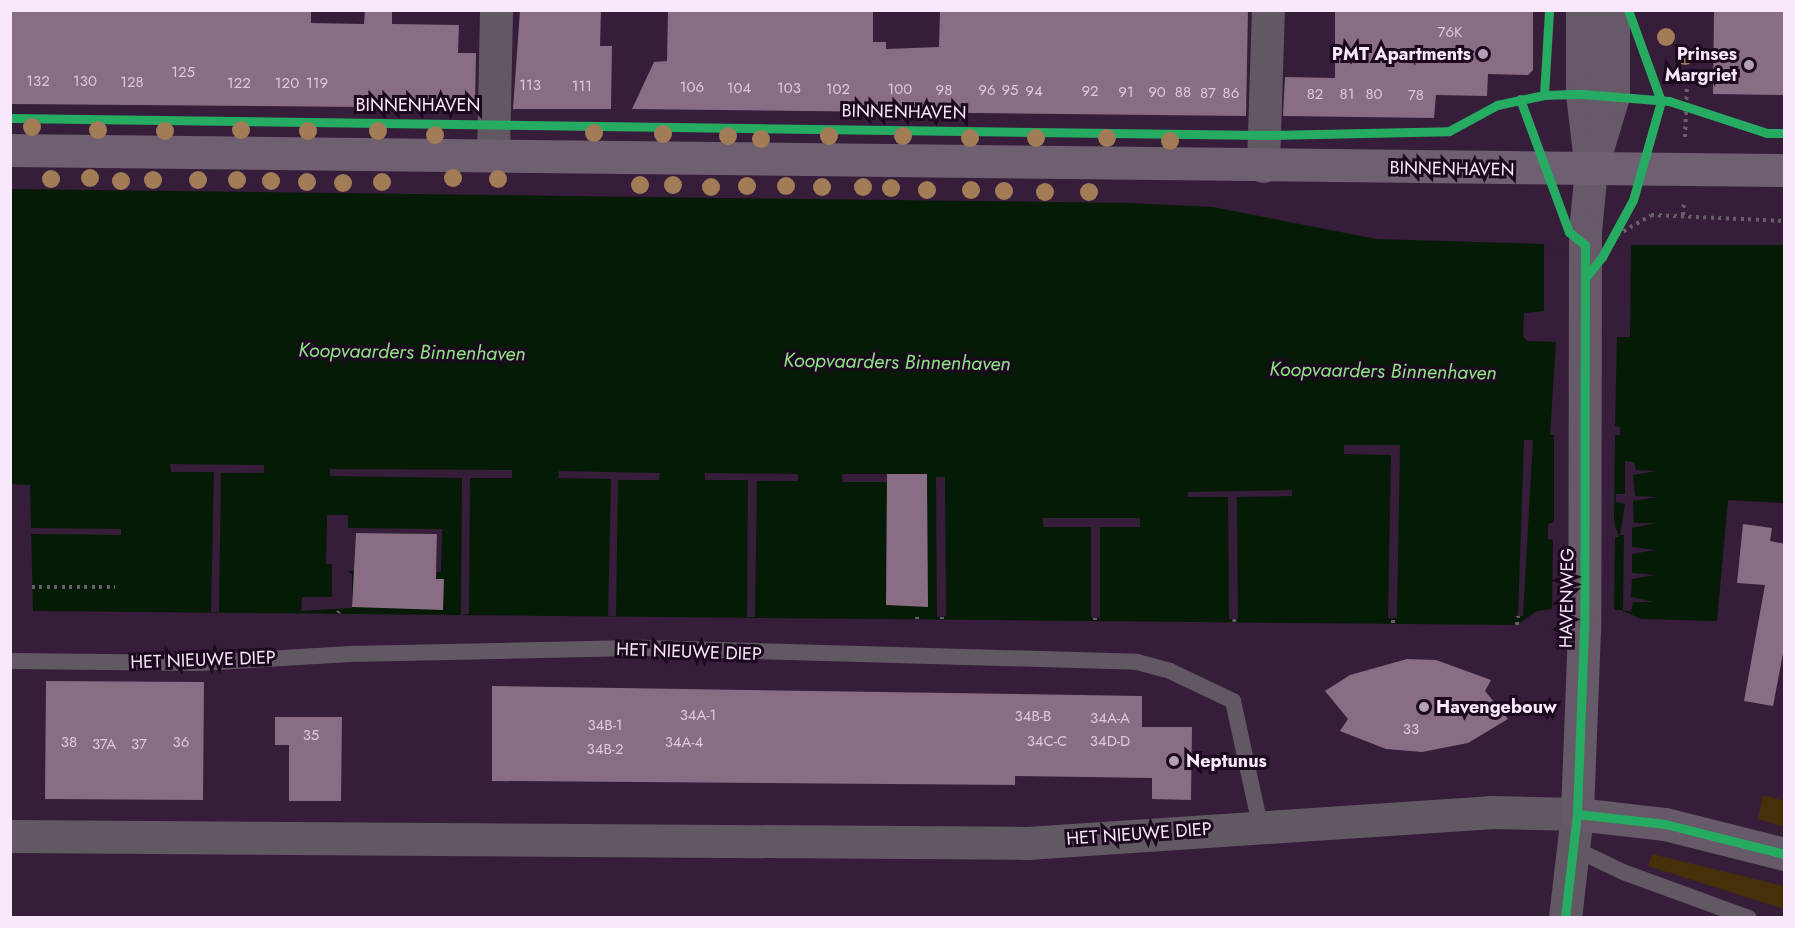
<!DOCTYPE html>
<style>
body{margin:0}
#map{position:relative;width:1795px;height:928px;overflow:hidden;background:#361d3a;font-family:Jost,sans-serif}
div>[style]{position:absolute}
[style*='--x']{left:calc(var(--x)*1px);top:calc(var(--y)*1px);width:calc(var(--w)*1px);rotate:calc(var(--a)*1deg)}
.green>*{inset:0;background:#463009}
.water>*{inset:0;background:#051b05}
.pier>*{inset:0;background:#361d3a}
.building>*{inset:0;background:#886d84}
.path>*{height:4px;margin-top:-2px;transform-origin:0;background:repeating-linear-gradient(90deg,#6a5e6b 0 3px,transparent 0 7.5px)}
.lane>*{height:16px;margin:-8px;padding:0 8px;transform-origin:8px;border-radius:8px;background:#625864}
.street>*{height:33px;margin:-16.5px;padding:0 16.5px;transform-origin:16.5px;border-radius:16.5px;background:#625864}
.secondary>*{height:33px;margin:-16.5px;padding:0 16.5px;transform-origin:16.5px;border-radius:16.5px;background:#665968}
.primary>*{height:33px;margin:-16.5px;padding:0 16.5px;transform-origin:16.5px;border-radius:16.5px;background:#6e5f71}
.cycleway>*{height:9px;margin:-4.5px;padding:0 4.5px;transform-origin:4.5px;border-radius:4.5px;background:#26ab63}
.trees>*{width:18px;height:18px;margin:-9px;border-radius:50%;background:#a17c57}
.dots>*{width:16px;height:16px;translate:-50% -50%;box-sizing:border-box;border:3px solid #1c091f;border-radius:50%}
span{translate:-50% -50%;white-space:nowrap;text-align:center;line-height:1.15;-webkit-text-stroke:6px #1c091f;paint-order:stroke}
.number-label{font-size:15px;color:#ddc9dd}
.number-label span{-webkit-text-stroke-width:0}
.poi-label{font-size:18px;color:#f9e8fb;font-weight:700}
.right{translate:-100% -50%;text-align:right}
.left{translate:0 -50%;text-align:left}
.street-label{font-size:18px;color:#f9e8fb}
.water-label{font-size:20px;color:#8ee384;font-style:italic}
.frame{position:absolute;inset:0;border:12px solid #f9e8fb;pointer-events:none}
</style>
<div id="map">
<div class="green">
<div style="clip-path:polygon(1763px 795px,1784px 801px,1784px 827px,1758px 819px)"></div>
<div style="clip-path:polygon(1652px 854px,1784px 886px,1784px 909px,1648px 866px)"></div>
</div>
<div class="water">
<div style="clip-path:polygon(11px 189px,1129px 203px,1213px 207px,1376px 239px,1544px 244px,1546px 256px,1629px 258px,1631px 245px,1784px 245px,1784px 503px,1728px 500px,1717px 621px,1641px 619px,1621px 610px,1552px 609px,1537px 611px,1517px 625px,33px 611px,30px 485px,11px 484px)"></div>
</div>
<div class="pier">
<div style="clip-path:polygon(1544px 244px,1549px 253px,1627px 255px,1631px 245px,1630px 337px,1617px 337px,1615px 426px,1620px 427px,1620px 435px,1615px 435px,1614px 522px,1619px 537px,1615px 537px,1614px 610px,1552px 609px,1553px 540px,1548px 539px,1548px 524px,1554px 522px,1554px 435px,1550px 435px,1556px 342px,1527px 341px,1523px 336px,1524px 313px,1544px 311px)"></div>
<div style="clip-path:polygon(1524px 440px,1533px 440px,1523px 616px,1518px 616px)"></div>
<div style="clip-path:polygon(1344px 445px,1400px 445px,1397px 618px,1388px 618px,1391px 455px,1344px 454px)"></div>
<div style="clip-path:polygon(1625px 461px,1634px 462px,1636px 470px,1657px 471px,1633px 475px,1635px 496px,1657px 497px,1633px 501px,1634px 523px,1656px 523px,1632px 528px,1632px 547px,1656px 550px,1632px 554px,1632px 573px,1655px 575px,1632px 579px,1631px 597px,1654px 602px,1633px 602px,1631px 612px,1623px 610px,1624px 535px,1620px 535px,1625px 504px,1616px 502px,1616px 494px,1625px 494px)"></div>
<div style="clip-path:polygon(170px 464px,264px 465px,264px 473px,221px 473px,219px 612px,211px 612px,214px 472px,171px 472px)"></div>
<div style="clip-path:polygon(330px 469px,512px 470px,512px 478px,470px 478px,469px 614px,461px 615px,462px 478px,330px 476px)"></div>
<div style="clip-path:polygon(559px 471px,660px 473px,659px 480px,618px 480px,616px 616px,608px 616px,611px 479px,558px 478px)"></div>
<div style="clip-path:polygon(705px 473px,798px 474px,798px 481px,757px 481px,755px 617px,747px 617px,748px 480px,705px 480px)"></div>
<div style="clip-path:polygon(842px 474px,887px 474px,887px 482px,843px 482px)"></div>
<div style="clip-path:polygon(936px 477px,945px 477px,946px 616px,937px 617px)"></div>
<div style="clip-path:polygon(1292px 490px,1292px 496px,1237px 497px,1238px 619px,1229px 619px,1228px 497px,1188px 497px,1188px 492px)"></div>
<div style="clip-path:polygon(evenodd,327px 515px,348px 515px,348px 528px,442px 529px,441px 572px,347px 571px,352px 574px,352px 608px,301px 611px,302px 597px,332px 597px,332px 564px,326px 564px,327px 515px,356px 533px,437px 534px,437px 568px,355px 566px,356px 533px)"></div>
<div style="clip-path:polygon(1043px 518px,1140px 518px,1140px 527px,1100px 527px,1100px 618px,1091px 618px,1091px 527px,1043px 527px)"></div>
<div style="clip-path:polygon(31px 528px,121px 529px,121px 535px,31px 534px)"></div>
</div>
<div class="building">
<div style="clip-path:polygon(10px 10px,311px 10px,311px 23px,364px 24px,365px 10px,392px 10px,392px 24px,459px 25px,458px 53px,476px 53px,475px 108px,10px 104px)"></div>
<div style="clip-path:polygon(520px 10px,601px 10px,600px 46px,612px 46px,611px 109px,513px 109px)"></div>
<div style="clip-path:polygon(668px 10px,873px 10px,873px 42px,886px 42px,886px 49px,939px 47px,940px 10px,1248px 10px,1246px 116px,632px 109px,654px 62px,667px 61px)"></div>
<div style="clip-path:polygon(1335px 10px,1533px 10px,1533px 70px,1528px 75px,1488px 74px,1487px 96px,1436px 95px,1434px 118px,1283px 116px,1285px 77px,1335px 78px)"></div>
<div style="clip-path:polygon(1714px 10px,1785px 10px,1785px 95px,1713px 94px)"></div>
<div style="clip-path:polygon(887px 474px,927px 474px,928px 607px,886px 605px)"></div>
<div style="clip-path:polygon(1743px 524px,1772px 528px,1770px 541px,1785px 544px,1785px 643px,1773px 706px,1744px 701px,1765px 585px,1737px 583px)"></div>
<div style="clip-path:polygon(356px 533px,437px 534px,436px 579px,444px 579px,443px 610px,352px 607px)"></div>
<div style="clip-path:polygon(1407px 659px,1436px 660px,1491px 680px,1485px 691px,1508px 719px,1468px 743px,1422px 752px,1386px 749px,1340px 731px,1348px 719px,1325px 691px,1350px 675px)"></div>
<div style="clip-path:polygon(46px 681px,204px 682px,203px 800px,45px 799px)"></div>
<div style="clip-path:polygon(492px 686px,1142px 696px,1142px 727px,1192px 727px,1191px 800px,1152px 799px,1152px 778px,1015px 776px,1015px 785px,492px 781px)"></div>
<div style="clip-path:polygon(275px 717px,342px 717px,341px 801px,289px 801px,289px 745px,275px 745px)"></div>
</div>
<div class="path">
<div style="--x:1685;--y:137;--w:51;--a:-87.8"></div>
<div style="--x:1683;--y:215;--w:14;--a:-86"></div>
<div style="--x:1617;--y:235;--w:39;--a:-30"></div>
<div style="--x:1651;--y:215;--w:133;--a:2.6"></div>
<div style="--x:32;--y:587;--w:83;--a:0"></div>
<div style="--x:338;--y:613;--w:2;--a:-63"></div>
<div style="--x:917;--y:617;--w:2;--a:90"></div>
<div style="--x:942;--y:619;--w:2;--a:-90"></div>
<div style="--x:1095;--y:620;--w:2;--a:-90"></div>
<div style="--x:1234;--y:622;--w:3;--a:-72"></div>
<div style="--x:1393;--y:623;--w:5;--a:-90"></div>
<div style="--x:1517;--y:625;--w:9;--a:-84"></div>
</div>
<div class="lane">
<div style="--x:10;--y:661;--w:189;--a:0.6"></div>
<div style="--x:199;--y:663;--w:151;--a:-3.4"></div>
<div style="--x:350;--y:654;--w:295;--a:-1.2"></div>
<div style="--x:645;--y:648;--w:492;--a:1.6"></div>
<div style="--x:1137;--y:662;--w:34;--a:15"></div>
<div style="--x:1170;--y:671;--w:70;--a:25.5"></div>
<div style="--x:1233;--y:701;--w:127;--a:77.7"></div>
<div style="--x:1575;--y:849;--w:53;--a:25.6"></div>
<div style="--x:1623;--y:872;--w:134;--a:20.1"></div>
</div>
<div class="street">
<div style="--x:493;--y:155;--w:145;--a:-88.8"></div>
<div style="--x:1263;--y:166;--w:156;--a:-88.2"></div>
<div style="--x:10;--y:836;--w:1017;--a:0.39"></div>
<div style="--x:1027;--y:843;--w:464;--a:-3.8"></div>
<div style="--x:1490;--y:812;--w:87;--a:1.3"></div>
<div style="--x:1577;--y:814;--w:105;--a:96.6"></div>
</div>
<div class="secondary">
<div style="--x:1582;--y:10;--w:84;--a:90"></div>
<div style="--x:1582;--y:94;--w:76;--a:83.2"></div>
<div style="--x:1591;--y:169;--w:62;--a:95.5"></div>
<div style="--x:1585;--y:231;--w:399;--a:90.1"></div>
<div style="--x:1584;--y:630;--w:184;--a:92.2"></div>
<div style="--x:1577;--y:814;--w:89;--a:6.5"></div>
<div style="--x:1665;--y:824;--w:123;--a:14.1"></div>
<div style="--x:1595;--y:156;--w:63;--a:-73.3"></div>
<div style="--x:1613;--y:96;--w:86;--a:-90"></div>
</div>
<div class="primary">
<div style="--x:10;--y:150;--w:1774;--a:0.65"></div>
</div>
<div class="cycleway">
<div style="--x:1544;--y:95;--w:85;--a:-86.6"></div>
<div style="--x:1520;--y:99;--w:142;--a:69.8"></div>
<div style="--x:1569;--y:232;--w:21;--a:39"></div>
<div style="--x:1585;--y:245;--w:385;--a:90.1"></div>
<div style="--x:1584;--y:630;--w:184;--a:92.2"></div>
<div style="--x:1577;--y:814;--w:105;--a:96.6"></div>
<div style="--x:10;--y:118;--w:1255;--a:0.78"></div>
<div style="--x:1265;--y:135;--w:184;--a:-1.2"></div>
<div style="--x:1449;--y:131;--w:55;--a:-28.4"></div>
<div style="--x:1497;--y:105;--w:48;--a:-12"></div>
<div style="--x:1544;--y:95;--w:38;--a:-2"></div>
<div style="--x:1582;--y:94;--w:87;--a:4.6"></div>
<div style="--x:1669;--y:101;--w:103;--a:18.1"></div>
<div style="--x:1767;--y:133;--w:17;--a:0"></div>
<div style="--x:1585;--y:278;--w:27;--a:-51"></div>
<div style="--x:1602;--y:257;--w:65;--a:-61.5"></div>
<div style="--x:1633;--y:200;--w:103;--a:-74.2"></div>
<div style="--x:1661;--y:101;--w:97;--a:-109.9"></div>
<div style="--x:1577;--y:814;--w:89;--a:6.5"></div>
<div style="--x:1665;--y:824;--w:123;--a:14.1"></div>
</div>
<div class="trees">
<div style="left:1666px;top:37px"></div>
<div style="left:1685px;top:56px"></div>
<div style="left:32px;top:127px"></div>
<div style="left:98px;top:130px"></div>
<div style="left:241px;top:130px"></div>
<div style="left:165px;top:131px"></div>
<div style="left:308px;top:131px"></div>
<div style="left:378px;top:131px"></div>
<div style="left:594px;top:133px"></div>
<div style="left:663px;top:134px"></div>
<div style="left:435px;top:135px"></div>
<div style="left:728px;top:136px"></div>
<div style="left:829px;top:136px"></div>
<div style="left:903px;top:136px"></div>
<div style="left:970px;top:138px"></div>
<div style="left:1036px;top:138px"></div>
<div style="left:1107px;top:138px"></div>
<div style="left:761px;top:139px"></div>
<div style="left:1170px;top:141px"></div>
<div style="left:90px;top:178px"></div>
<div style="left:453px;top:178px"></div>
<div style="left:51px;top:179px"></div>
<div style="left:498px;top:179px"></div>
<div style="left:153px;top:180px"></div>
<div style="left:198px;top:180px"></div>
<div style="left:237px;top:180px"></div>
<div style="left:121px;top:181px"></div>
<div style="left:271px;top:181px"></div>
<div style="left:307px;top:182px"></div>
<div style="left:382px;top:182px"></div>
<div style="left:343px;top:183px"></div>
<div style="left:640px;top:185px"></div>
<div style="left:673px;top:185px"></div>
<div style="left:747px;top:186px"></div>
<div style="left:786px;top:186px"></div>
<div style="left:711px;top:187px"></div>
<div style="left:822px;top:187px"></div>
<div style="left:863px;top:187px"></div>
<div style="left:891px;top:188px"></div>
<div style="left:927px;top:190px"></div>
<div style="left:971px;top:190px"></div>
<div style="left:1004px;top:191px"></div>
<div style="left:1045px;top:192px"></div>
<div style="left:1089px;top:192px"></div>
</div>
<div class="dots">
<div style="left:1483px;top:54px;background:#b5a1b7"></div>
<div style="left:1749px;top:65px;background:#b5a1b7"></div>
<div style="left:1424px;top:707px;background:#b5a1b7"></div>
<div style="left:1174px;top:761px;background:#b5a1b7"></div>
</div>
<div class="number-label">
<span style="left:1450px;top:33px">76K</span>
<span style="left:183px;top:73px">125</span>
<span style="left:38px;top:82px">132</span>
<span style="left:85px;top:82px">130</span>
<span style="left:132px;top:83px">128</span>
<span style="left:239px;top:84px">122</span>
<span style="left:287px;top:84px">120</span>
<span style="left:317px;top:84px">119</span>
<span style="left:530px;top:86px">113</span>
<span style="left:582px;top:87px">111</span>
<span style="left:692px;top:88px">106</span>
<span style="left:739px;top:89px">104</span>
<span style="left:789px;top:89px">103</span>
<span style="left:838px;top:90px">102</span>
<span style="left:900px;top:90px">100</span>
<span style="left:944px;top:91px">98</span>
<span style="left:987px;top:91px">96</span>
<span style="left:1010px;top:91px">95</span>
<span style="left:1034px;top:92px">94</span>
<span style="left:1090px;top:92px">92</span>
<span style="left:1126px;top:93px">91</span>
<span style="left:1157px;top:93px">90</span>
<span style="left:1183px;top:93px">88</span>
<span style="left:1208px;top:94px">87</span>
<span style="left:1231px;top:94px">86</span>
<span style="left:1315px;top:95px">82</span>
<span style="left:1347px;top:95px">81</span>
<span style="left:1374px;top:95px">80</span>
<span style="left:1416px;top:96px">78</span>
<span style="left:698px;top:716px">34A-1</span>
<span style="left:1033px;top:717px">34B-B</span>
<span style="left:1110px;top:719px">34A-A</span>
<span style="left:605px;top:726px">34B-1</span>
<span style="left:1411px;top:730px">33</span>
<span style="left:311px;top:736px">35</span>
<span style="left:1047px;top:742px">34C-C</span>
<span style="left:1110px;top:742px">34D-D</span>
<span style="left:69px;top:743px">38</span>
<span style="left:181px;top:743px">36</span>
<span style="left:684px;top:743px">34A-4</span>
<span style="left:104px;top:745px">37A</span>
<span style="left:139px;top:745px">37</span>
<span style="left:605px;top:750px">34B-2</span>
</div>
<div class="poi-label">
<span class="right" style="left:1471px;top:54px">PMT Apartments</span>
<span class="right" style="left:1737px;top:65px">Prinses<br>Margriet</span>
<span class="left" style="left:1436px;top:707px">Havengebouw</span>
<span class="left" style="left:1186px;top:761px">Neptunus</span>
</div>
<div class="street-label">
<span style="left:418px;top:105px">BINNENHAVEN</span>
<span style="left:904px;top:112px;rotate:1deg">BINNENHAVEN</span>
<span style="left:1452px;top:169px;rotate:1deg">BINNENHAVEN</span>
<span style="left:1567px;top:598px;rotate:-89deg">HAVENWEG</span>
<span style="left:689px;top:652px;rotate:2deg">HET NIEUWE DIEP</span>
<span style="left:203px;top:660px;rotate:-2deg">HET NIEUWE DIEP</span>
<span style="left:1139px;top:834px;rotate:-4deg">HET NIEUWE DIEP</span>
</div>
<div class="water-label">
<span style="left:412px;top:352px;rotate:1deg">Koopvaarders Binnenhaven</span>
<span style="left:897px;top:362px;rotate:1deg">Koopvaarders Binnenhaven</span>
<span style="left:1383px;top:371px;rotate:1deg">Koopvaarders Binnenhaven</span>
</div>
<div class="frame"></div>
</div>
